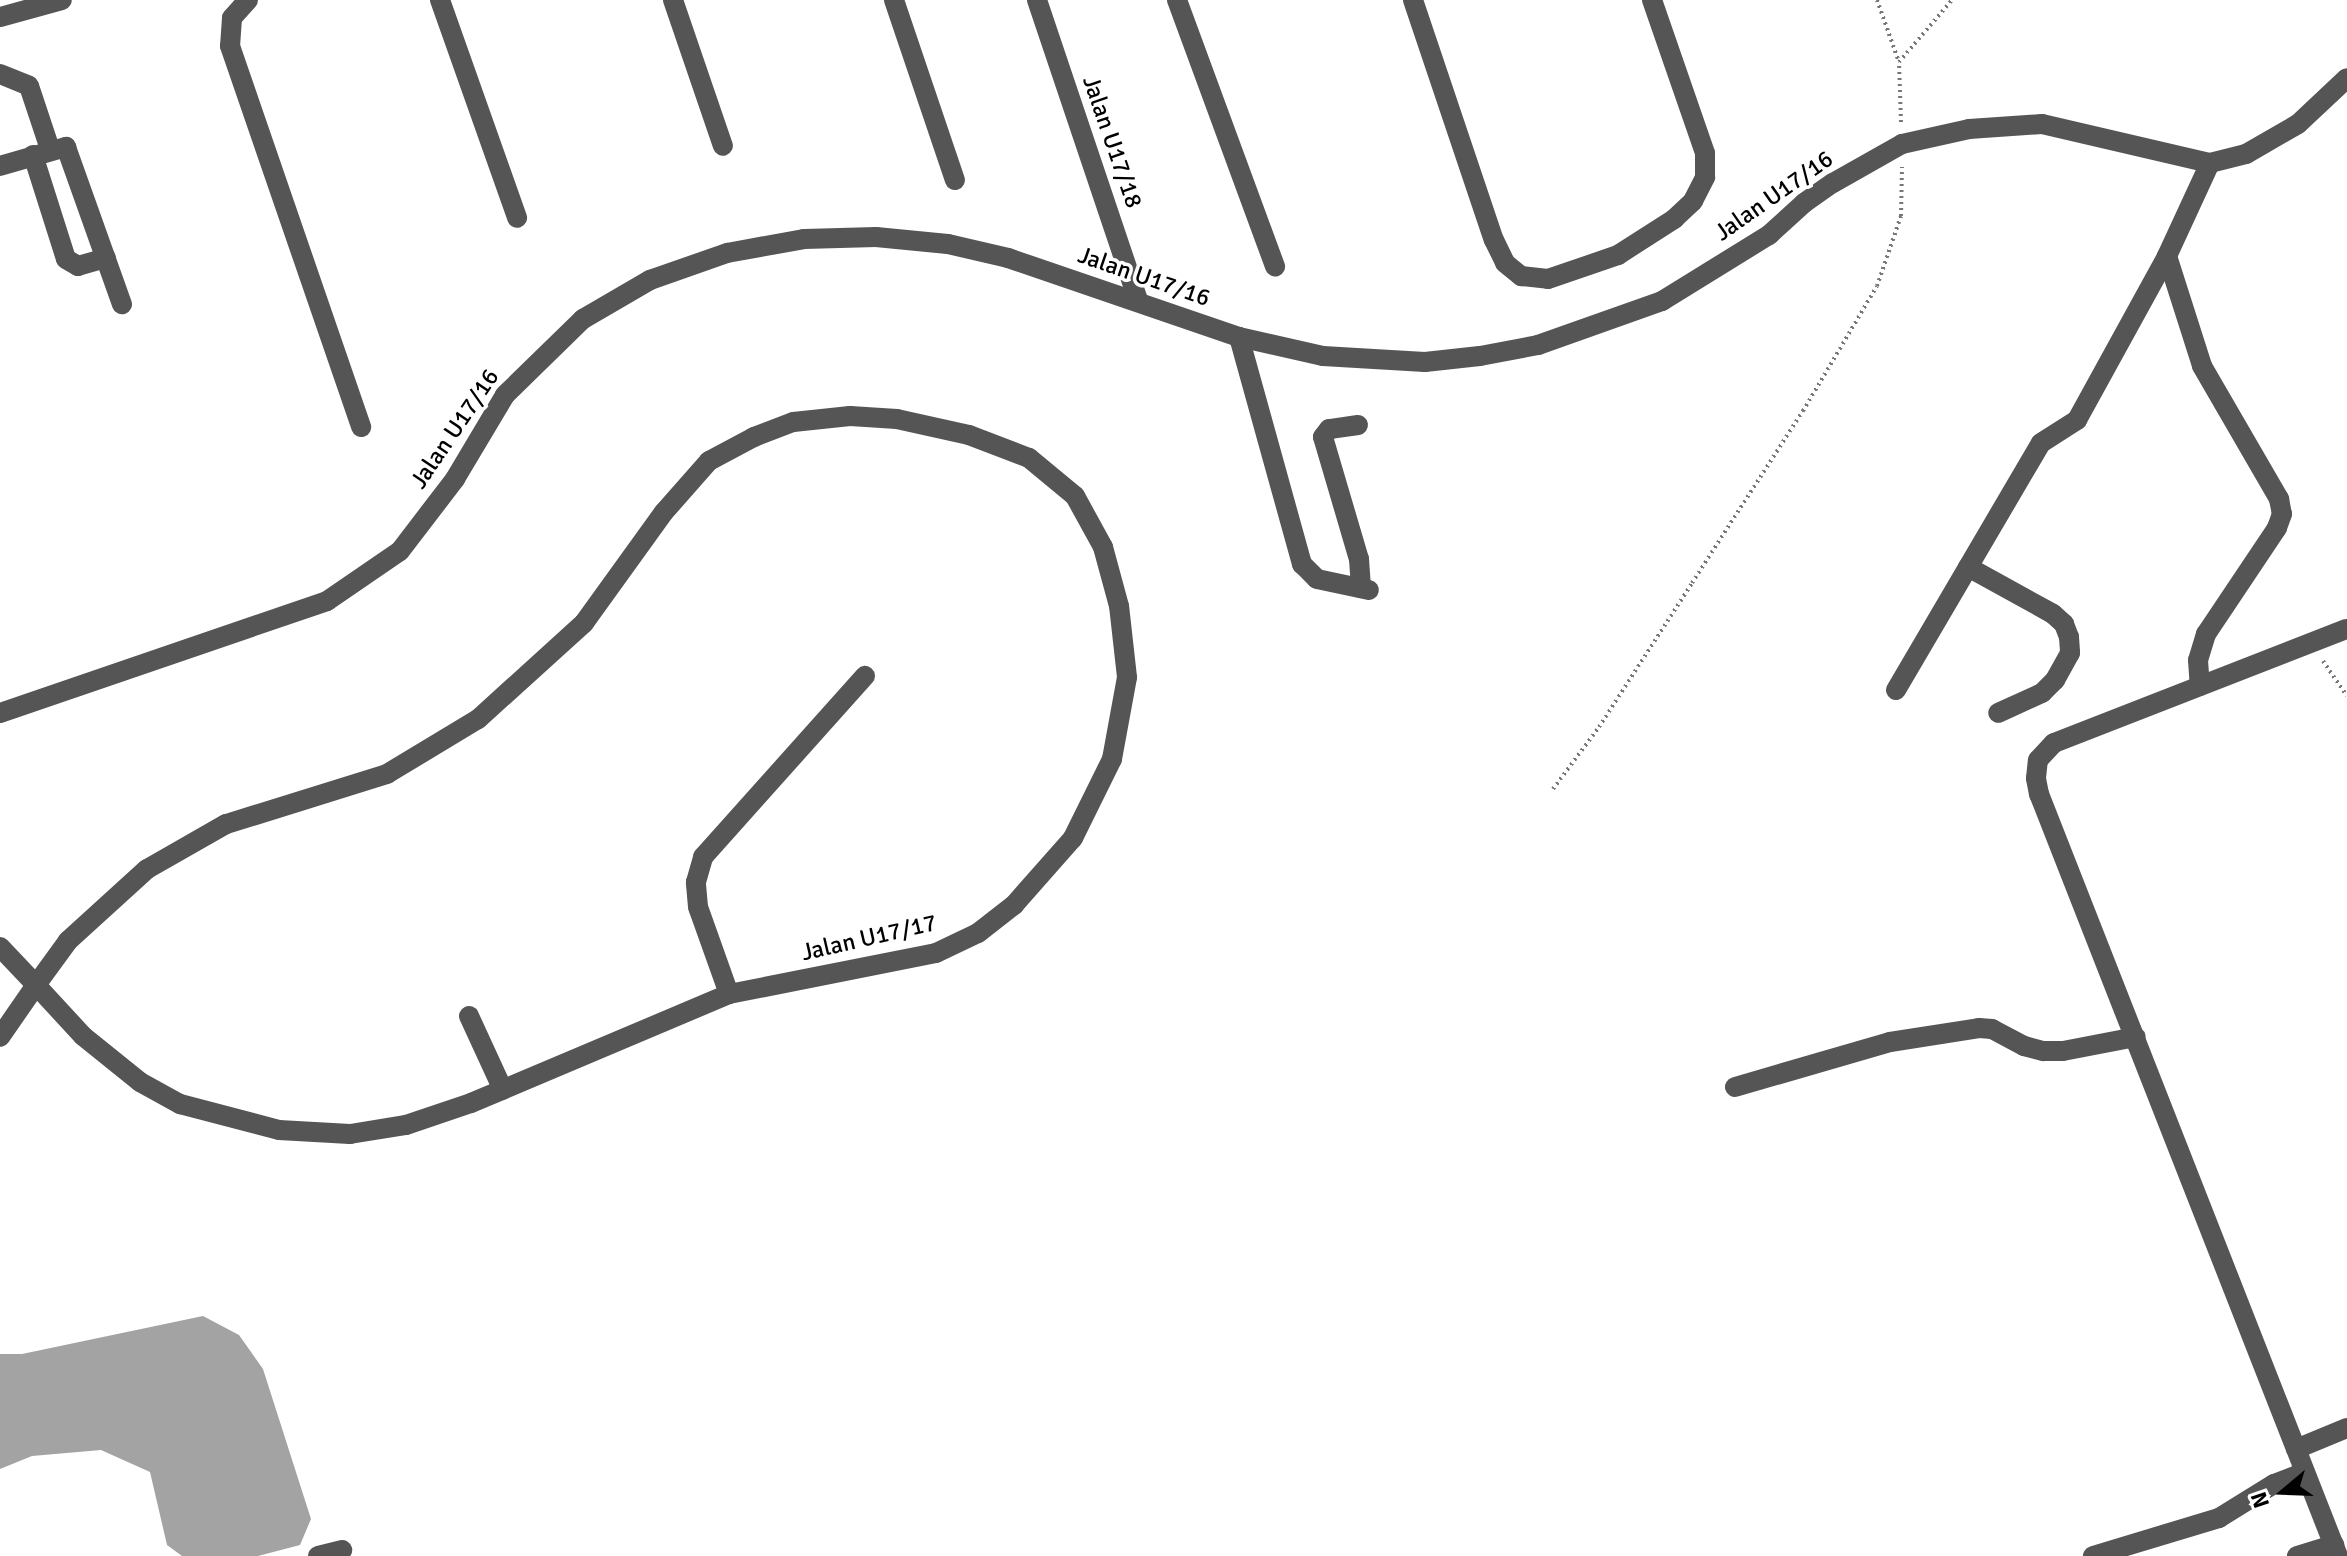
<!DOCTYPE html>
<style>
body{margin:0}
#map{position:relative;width:2347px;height:1556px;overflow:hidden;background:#fff;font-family:Signika,sans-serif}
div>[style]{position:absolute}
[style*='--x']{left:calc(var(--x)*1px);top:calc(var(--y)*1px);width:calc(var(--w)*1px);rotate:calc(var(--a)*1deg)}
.water>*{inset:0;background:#a3a3a3}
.path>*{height:4px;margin-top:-2px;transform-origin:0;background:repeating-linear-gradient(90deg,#777 0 2px,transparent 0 6px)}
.minor>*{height:20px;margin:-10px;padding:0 10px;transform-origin:10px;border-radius:10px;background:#555}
span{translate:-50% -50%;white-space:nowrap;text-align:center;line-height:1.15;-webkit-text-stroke:7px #fff;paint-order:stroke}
.street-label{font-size:24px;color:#000}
.north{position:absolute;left:2243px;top:1452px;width:80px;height:80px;-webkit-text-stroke:6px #fff;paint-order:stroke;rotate:251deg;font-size:22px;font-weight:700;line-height:32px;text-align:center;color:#000}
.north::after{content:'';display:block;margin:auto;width:28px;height:36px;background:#000;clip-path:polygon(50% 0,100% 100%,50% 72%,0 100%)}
</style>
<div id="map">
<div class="water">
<div style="clip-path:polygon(203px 1316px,239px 1335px,263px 1369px,311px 1519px,300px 1545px,258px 1556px,182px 1556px,167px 1545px,150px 1472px,101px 1450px,32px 1456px,0 1469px,0 1354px,22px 1354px)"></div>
</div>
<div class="path">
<div style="--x:1877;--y:0;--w:66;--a:70.5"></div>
<div style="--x:1901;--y:122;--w:60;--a:-91.9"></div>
<div style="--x:1899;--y:62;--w:82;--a:-49.5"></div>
<div style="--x:2323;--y:661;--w:42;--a:55.6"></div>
<div style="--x:1553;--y:789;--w:77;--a:-53.4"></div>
<div style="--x:1599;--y:727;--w:171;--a:-57.1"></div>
<div style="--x:1692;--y:583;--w:205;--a:-57.2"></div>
<div style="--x:1803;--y:411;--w:145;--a:-59.4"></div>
<div style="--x:1877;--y:286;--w:74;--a:-71.1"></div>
<div style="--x:1901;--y:216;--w:49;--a:-88.8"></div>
</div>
<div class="minor">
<div style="--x:248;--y:0;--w:24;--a:132"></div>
<div style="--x:232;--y:18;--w:28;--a:94"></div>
<div style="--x:230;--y:46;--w:403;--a:71"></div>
<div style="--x:440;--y:0;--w:231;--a:70.5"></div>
<div style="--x:673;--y:0;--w:154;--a:71.1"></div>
<div style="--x:894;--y:0;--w:190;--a:71.3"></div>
<div style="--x:1037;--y:0;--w:317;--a:71.4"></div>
<div style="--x:1177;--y:0;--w:284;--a:69.8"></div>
<div style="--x:1413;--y:0;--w:253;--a:71.4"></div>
<div style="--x:1494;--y:240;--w:25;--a:64"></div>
<div style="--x:1505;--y:263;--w:21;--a:39"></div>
<div style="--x:1521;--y:276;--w:27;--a:6"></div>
<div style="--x:1548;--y:279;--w:74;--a:-18.9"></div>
<div style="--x:1618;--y:255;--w:67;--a:-32.7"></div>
<div style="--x:1674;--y:219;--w:26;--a:-43"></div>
<div style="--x:1693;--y:201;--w:27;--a:-63"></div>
<div style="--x:1705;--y:177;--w:24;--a:-90"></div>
<div style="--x:1705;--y:153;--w:162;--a:-109.1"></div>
<div style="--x:0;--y:17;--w:64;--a:-15.3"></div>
<div style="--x:0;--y:74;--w:31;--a:22"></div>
<div style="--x:29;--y:86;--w:66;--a:71.6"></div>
<div style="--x:33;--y:155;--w:109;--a:72.4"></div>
<div style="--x:66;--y:259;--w:14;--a:30"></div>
<div style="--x:78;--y:266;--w:29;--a:-16"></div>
<div style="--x:0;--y:166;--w:69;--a:-16.1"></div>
<div style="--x:66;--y:147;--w:167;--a:70.4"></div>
<div style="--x:2167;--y:256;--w:115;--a:72.3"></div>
<div style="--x:2202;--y:366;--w:154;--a:59.9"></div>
<div style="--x:2279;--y:499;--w:15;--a:79"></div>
<div style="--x:2282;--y:514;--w:15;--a:110"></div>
<div style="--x:2277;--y:528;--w:128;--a:123.8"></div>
<div style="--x:2206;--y:634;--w:27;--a:107"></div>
<div style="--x:2198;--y:660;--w:26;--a:86"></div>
<div style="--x:1239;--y:337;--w:236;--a:74.5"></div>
<div style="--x:1302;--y:564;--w:21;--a:45"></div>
<div style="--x:1317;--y:579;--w:53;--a:11.9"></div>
<div style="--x:1358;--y:425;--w:29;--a:172"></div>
<div style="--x:1329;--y:429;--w:10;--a:127"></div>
<div style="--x:1323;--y:437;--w:127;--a:73.6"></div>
<div style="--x:1359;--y:559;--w:29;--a:86"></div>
<div style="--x:1968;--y:567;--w:97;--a:28.9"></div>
<div style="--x:2053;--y:614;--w:15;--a:42"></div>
<div style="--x:2064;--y:624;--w:14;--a:69"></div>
<div style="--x:2069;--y:637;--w:16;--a:86"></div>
<div style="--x:2070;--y:653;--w:31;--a:119"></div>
<div style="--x:2055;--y:680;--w:18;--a:135"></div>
<div style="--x:2042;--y:693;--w:48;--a:155.6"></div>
<div style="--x:1896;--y:690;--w:286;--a:-59.6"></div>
<div style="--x:2041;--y:443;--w:43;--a:-32.6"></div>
<div style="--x:2077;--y:420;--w:187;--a:-61.2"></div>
<div style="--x:2167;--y:256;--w:102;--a:-65.2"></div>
<div style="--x:0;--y:713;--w:346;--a:-18.9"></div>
<div style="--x:327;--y:601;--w:88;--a:-34.4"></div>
<div style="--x:400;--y:551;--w:91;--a:-52.6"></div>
<div style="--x:455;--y:479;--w:98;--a:-59.2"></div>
<div style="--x:505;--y:395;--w:109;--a:-44.3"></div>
<div style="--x:583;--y:319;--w:78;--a:-30.2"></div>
<div style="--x:650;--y:280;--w:82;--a:-19.3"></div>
<div style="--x:727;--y:253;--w:78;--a:-10.3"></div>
<div style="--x:804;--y:239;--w:72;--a:-1.6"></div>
<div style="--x:876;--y:237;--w:72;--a:5.6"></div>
<div style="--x:948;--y:244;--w:62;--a:13.1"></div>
<div style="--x:1008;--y:258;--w:244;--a:18.9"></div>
<div style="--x:1239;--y:337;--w:86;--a:12.7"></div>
<div style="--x:1323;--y:356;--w:102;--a:3.4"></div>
<div style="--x:1425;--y:362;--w:55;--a:-6.2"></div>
<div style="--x:1480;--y:356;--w:59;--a:-10.7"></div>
<div style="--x:1538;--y:345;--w:132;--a:-19.5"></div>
<div style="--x:1662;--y:301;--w:126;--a:-31.7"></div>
<div style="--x:1769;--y:235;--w:47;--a:-42.4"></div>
<div style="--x:1804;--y:203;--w:35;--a:-35"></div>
<div style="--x:1833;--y:183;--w:79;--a:-29.5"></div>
<div style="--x:1902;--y:144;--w:69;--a:-12.6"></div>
<div style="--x:1969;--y:129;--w:73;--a:-3.9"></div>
<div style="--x:2042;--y:124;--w:172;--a:13.1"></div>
<div style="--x:2210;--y:163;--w:37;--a:-14"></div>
<div style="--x:2246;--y:154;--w:60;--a:-30"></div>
<div style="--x:2298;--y:124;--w:67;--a:-43.2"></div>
<div style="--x:0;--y:947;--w:52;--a:46.5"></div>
<div style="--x:36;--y:985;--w:69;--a:47.3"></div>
<div style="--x:83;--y:1036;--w:73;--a:38.9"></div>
<div style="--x:140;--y:1082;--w:46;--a:28.8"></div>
<div style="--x:180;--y:1104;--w:102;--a:14.7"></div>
<div style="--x:279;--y:1130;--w:71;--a:3.2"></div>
<div style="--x:350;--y:1134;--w:57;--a:-9.1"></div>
<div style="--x:406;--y:1125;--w:69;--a:-18.7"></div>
<div style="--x:471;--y:1103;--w:280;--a:-22.9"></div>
<div style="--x:729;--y:994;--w:211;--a:-11.2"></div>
<div style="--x:936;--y:953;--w:47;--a:-25.5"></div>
<div style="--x:978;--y:933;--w:46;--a:-37.9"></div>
<div style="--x:1014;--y:905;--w:89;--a:-48.6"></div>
<div style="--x:1073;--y:838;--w:88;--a:-63.7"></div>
<div style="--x:1112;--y:759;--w:83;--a:-79.6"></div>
<div style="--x:1127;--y:677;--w:71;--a:-96.4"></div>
<div style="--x:1119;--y:606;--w:61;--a:-105.2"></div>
<div style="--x:1103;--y:547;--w:58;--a:-118.8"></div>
<div style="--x:1075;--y:496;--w:60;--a:-140.4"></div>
<div style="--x:1029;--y:458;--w:64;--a:-159"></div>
<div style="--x:969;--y:435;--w:74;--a:-167.5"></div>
<div style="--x:897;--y:419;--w:47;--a:-176.3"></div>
<div style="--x:850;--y:416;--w:57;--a:174"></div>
<div style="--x:793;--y:422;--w:42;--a:159"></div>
<div style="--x:754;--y:437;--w:51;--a:151.9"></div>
<div style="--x:709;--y:461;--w:68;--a:131.4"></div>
<div style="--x:664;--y:512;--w:137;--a:125.8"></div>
<div style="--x:584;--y:623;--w:143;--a:137.8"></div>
<div style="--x:478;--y:719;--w:106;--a:148.9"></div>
<div style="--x:387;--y:774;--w:169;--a:162.7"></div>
<div style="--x:226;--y:824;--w:91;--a:150.3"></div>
<div style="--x:147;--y:869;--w:107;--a:137.7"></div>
<div style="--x:68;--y:941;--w:54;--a:126"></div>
<div style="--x:36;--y:985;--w:63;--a:124.7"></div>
<div style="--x:729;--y:994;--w:92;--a:-109.6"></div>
<div style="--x:698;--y:907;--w:25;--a:-95"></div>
<div style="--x:696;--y:882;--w:26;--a:-74"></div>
<div style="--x:703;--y:857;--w:243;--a:-48.2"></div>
<div style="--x:469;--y:1016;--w:81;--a:65.3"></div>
<div style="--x:1735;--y:1087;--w:161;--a:-16.2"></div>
<div style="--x:1890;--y:1042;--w:90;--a:-8.9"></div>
<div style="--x:1979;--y:1028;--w:13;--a:4"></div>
<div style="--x:1992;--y:1029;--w:36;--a:28"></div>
<div style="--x:2024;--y:1046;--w:20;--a:15"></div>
<div style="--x:2043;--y:1051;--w:20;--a:0"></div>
<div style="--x:2063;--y:1051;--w:74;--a:-10.9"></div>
<div style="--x:2296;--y:1449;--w:55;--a:-22.4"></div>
<div style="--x:318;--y:1556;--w:25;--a:-14"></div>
<div style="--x:2093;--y:1556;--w:132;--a:-16.8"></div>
<div style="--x:2219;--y:1518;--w:65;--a:-31.7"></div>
<div style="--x:2274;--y:1484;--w:33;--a:-21"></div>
<div style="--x:2297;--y:1556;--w:39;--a:-17"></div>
<div style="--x:2338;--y:1556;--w:819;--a:-111.42"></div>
<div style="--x:2039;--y:794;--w:16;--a:-101"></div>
<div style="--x:2036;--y:778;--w:18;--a:-84"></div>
<div style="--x:2038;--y:760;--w:23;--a:-47"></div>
<div style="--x:2054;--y:743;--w:314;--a:-21.3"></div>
</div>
<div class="street-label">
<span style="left:1112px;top:142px;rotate:71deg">Jalan U17/18</span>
<span style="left:1774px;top:196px;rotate:-35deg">Jalan U17/16</span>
<span style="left:1144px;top:277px;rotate:19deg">Jalan U17/16</span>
<span style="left:455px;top:429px;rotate:-56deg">Jalan U17/16</span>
<span style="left:869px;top:938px;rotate:-13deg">Jalan U17/17</span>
</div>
<div class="north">N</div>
</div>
